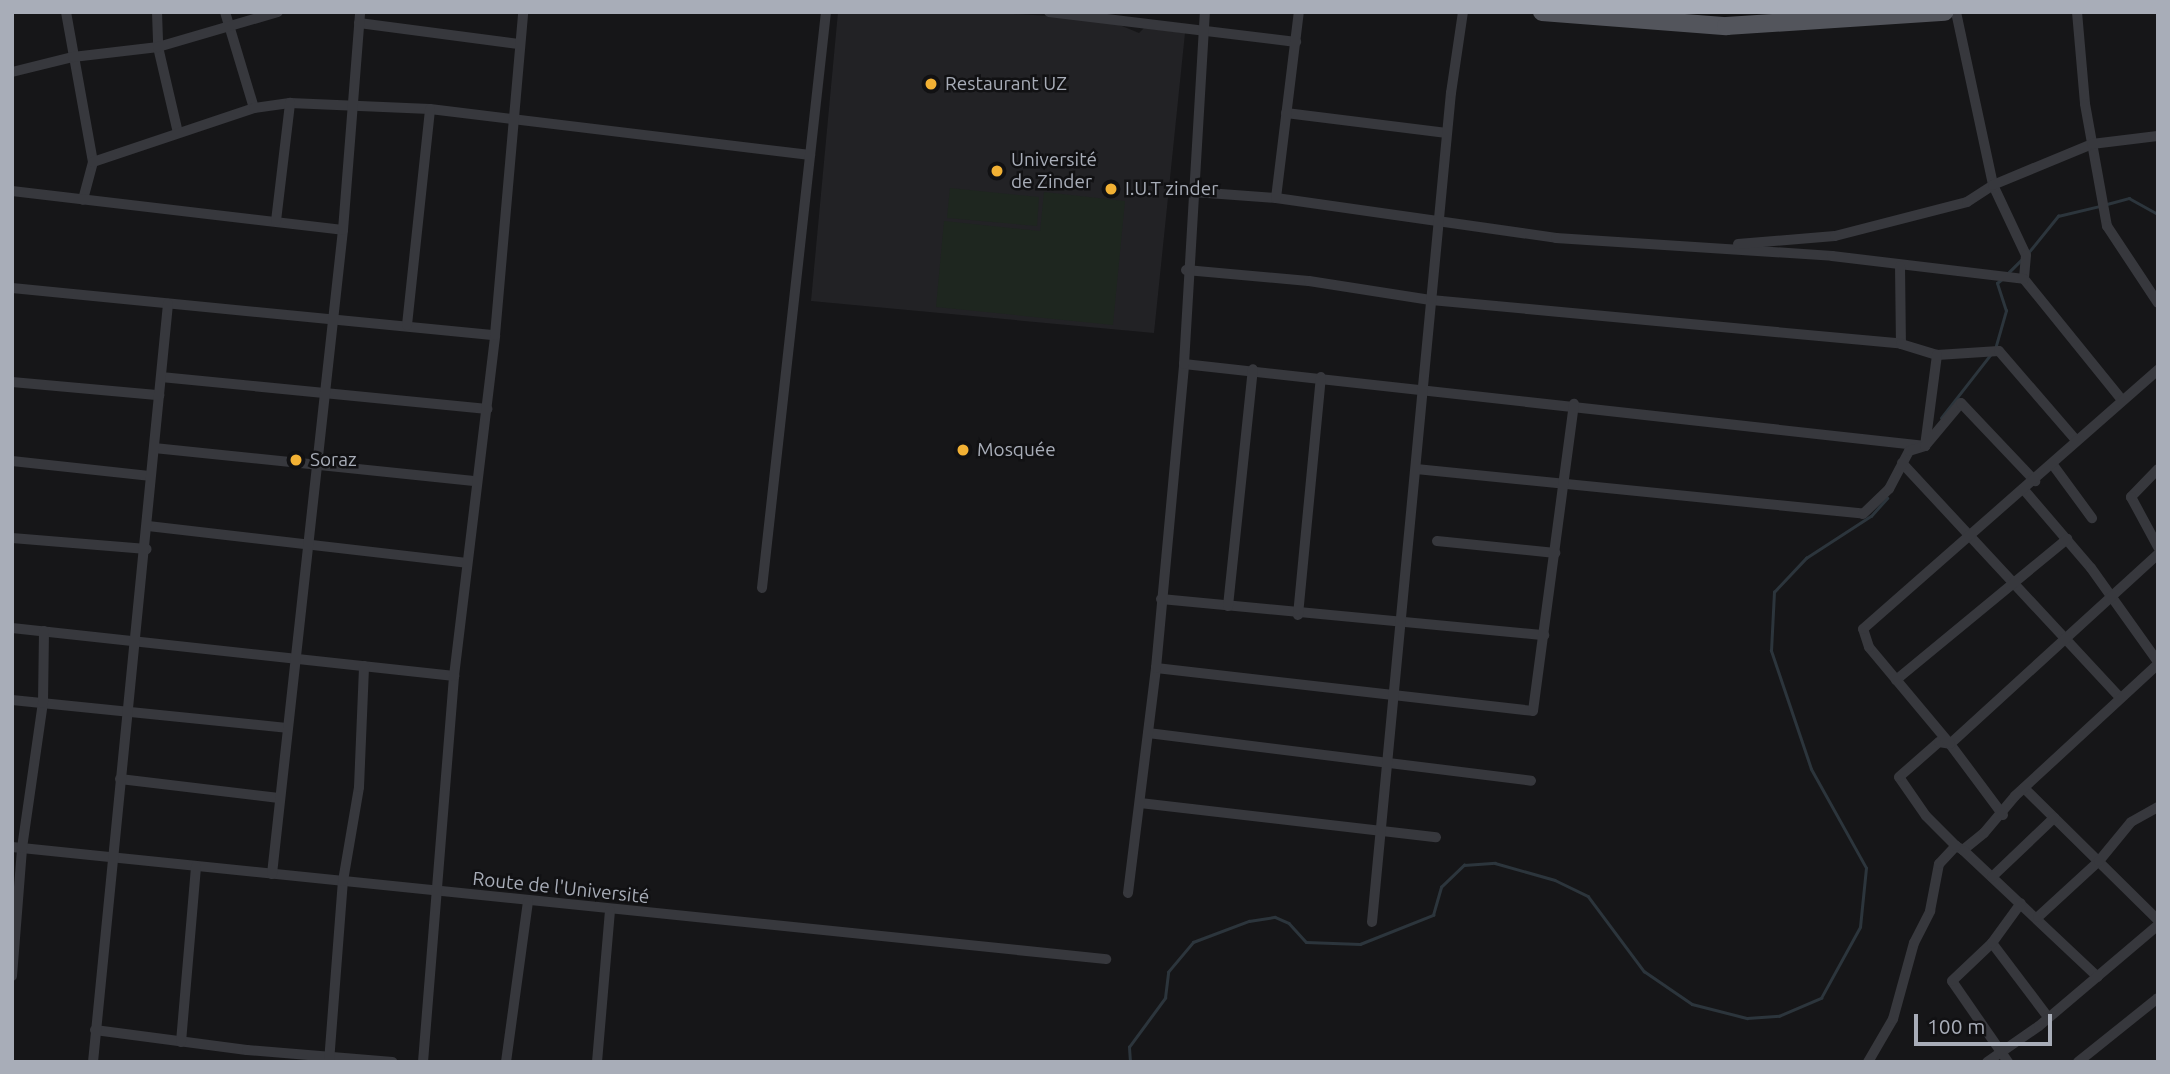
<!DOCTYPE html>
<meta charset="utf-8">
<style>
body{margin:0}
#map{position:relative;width:2170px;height:1074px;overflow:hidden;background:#161618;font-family:Ubuntu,sans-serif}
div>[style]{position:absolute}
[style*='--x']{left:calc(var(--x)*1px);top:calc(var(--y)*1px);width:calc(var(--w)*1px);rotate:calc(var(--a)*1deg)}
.built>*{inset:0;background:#222225}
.green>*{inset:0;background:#1e261f}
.stream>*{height:2.5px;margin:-1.25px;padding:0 1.25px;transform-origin:1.25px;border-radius:1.25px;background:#2c353c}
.minor>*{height:10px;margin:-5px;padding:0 5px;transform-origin:5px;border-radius:5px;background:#37383d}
.primary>*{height:18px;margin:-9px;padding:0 9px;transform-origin:9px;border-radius:9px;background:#53555c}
.dots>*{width:19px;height:19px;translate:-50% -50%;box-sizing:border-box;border:4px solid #111113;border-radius:50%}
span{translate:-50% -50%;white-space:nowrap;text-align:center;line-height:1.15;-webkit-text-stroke:5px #111113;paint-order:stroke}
.poi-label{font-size:19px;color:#a8adb8}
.left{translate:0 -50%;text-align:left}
.street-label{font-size:19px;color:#a8adb8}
.frame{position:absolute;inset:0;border:14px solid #a8adb8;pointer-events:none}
.scale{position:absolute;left:1914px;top:1014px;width:138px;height:32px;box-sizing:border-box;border:4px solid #a8adb8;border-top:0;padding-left:9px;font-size:21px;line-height:24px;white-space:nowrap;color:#a8adb8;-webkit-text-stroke:5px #111113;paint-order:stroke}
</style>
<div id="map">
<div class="built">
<div style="clip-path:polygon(838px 12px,980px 12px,1105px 19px,1139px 33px,1144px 28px,1185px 33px,1154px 333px,811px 301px)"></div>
</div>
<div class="green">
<div style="clip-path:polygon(950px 188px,1039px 197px,1037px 226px,947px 218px)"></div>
<div style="clip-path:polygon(1044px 192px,1125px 201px,1113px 325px,936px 307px,944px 221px,1040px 231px)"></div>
</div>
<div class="stream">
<div style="--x:2107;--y:204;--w:23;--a:-15"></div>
<div style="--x:2129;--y:198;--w:33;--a:29"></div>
<div style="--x:2028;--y:253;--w:48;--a:-51"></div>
<div style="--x:2058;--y:216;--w:43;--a:-13.4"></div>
<div style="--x:2008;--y:273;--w:18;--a:-45"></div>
<div style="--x:1995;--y:349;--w:40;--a:-74"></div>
<div style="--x:2006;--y:311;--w:29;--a:-108"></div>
<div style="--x:1997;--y:283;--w:5;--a:-37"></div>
<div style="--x:1941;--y:418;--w:81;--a:-52"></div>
<div style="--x:1130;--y:1062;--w:15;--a:-94"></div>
<div style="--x:1129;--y:1047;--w:61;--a:-53.7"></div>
<div style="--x:1165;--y:998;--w:26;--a:-83"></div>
<div style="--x:1168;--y:972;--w:39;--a:-50"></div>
<div style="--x:1193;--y:942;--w:60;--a:-20.6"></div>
<div style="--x:1249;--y:921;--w:26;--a:-9"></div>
<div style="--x:1275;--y:917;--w:15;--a:23"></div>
<div style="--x:1289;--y:923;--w:25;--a:48"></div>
<div style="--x:1306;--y:942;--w:54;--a:2.1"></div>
<div style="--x:1360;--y:944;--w:79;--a:-21.7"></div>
<div style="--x:1433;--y:915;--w:29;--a:-74"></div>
<div style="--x:1441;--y:887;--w:32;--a:-44"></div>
<div style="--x:1464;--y:865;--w:31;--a:-4"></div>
<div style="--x:1495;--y:863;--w:62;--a:15.8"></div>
<div style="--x:1555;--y:880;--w:37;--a:26"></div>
<div style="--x:1588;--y:896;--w:94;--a:53.3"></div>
<div style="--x:1644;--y:971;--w:58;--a:34.5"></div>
<div style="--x:1692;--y:1004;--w:57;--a:14.3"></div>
<div style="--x:1747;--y:1018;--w:32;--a:-4"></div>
<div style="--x:1779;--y:1016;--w:46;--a:-23.2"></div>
<div style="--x:1821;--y:998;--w:81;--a:-61.2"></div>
<div style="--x:1860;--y:927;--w:59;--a:-84.2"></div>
<div style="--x:1866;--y:868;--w:113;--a:-119.1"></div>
<div style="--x:1811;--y:769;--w:125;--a:-108.7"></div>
<div style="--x:1771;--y:651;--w:59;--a:-87.1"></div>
<div style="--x:1774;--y:592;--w:47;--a:-46.7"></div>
<div style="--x:1806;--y:558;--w:77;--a:-32.9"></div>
<div style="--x:1871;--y:516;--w:24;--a:-48"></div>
</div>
<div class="minor">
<div style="--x:66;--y:12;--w:152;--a:79.8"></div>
<div style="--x:93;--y:162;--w:39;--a:105"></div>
<div style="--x:157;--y:12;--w:35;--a:88"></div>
<div style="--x:158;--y:47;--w:88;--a:76.9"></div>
<div style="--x:225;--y:12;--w:100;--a:73.2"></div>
<div style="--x:1049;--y:12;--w:249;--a:6.9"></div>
<div style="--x:1956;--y:12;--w:177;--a:77.9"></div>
<div style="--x:1993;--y:185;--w:77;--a:64.8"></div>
<div style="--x:2026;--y:255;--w:24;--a:95"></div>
<div style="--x:2024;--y:279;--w:156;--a:51"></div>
<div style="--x:2077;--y:12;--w:92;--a:85"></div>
<div style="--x:2085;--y:104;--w:124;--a:79.8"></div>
<div style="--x:2107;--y:226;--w:92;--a:56.5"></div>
<div style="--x:359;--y:23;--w:161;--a:7.5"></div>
<div style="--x:12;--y:72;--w:63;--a:-13.8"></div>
<div style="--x:73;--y:57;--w:86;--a:-6.7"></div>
<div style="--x:158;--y:47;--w:125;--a:-16.3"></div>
<div style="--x:1286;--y:113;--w:162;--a:7.1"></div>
<div style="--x:93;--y:162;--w:170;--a:-18.5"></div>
<div style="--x:254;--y:108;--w:36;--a:-8"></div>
<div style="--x:290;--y:103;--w:140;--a:2.5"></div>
<div style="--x:430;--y:109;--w:383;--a:6.9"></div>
<div style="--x:12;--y:191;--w:333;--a:6.7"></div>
<div style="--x:1194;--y:192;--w:82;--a:4.2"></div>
<div style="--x:1276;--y:198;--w:283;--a:8.1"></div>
<div style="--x:1556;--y:238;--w:277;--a:3.7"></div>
<div style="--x:1832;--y:256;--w:193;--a:6.8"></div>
<div style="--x:1276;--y:198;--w:187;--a:-83"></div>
<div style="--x:276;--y:221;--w:119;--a:-83.2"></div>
<div style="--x:1738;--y:244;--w:97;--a:-4.7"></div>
<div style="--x:1835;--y:236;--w:136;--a:-14.4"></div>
<div style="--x:1967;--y:202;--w:31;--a:-33"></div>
<div style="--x:1993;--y:185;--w:107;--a:-22.5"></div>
<div style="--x:2092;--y:144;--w:66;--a:-6.9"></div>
<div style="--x:1900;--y:266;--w:78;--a:89.3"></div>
<div style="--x:1186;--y:270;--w:123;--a:5.1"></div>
<div style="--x:1309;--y:281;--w:123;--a:8.9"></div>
<div style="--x:1431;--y:300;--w:472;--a:5.3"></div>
<div style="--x:1901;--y:344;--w:38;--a:17"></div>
<div style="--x:1937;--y:355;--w:62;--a:-3.7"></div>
<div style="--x:1999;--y:351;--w:116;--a:49.2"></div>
<div style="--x:12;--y:288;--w:485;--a:5.6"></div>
<div style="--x:407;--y:325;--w:217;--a:-83.9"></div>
<div style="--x:1184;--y:364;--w:746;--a:6.31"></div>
<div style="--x:1925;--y:446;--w:92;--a:-82.5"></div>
<div style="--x:161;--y:377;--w:328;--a:5.6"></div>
<div style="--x:12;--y:382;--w:148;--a:5.1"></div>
<div style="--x:154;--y:448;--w:324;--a:5.9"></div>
<div style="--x:12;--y:461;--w:138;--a:6.2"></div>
<div style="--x:1902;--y:463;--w:321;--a:47.1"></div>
<div style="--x:2053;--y:465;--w:66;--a:53.7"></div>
<div style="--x:1416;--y:469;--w:449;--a:5.7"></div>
<div style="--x:1863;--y:514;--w:36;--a:-44"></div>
<div style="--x:1889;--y:489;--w:43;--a:-62.2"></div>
<div style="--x:1909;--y:451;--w:17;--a:-17"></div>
<div style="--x:1925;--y:446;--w:56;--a:-50.1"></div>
<div style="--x:1961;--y:403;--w:108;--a:46.5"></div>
<div style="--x:2158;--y:469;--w:39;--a:134"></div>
<div style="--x:2131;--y:497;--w:57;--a:61.6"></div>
<div style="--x:2025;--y:491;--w:101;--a:49.4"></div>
<div style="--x:2091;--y:568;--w:115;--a:54.5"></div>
<div style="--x:148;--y:526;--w:321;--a:6.6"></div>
<div style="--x:12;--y:538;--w:135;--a:4.7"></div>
<div style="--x:1437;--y:541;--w:119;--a:5.8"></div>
<div style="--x:762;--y:588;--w:580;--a:-83.66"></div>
<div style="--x:1161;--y:599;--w:385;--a:5.4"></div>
<div style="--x:1228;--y:606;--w:238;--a:-84"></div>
<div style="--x:1298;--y:615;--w:239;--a:-84.5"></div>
<div style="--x:12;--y:628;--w:445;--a:6.2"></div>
<div style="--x:1156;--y:668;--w:379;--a:6.5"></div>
<div style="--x:1533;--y:711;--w:310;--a:-82.4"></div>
<div style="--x:1896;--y:680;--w:222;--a:-39.5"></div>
<div style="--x:12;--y:700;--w:276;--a:5.8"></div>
<div style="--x:1148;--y:733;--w:386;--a:7.1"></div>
<div style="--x:120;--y:779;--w:160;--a:6.8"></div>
<div style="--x:2024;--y:788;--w:188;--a:44.6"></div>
<div style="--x:1140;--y:803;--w:298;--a:6.6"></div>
<div style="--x:2003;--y:815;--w:89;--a:-126.7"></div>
<div style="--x:1950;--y:744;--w:282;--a:-42.4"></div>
<div style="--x:1956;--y:846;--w:8;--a:30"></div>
<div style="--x:1963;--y:850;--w:27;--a:-39"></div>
<div style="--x:1984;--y:833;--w:48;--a:-50"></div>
<div style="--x:2015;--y:796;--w:195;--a:-42.7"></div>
<div style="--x:12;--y:847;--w:1100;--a:5.85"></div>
<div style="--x:1963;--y:850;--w:185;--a:43.3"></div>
<div style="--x:272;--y:874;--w:648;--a:-83.71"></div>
<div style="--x:343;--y:230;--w:219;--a:-85.5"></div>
<div style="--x:1992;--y:877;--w:86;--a:-43.6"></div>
<div style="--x:1128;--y:893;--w:227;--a:-82.9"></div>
<div style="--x:1156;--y:668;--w:305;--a:-84.7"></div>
<div style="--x:1184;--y:364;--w:353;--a:-86.6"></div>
<div style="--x:2038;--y:917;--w:83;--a:-42.6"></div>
<div style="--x:2099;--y:861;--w:50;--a:-50.6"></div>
<div style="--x:2131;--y:822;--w:31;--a:-29"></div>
<div style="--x:1372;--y:922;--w:833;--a:-84.56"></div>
<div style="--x:1451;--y:93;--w:82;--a:-81.6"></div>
<div style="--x:1992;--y:943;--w:93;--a:52.9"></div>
<div style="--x:12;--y:976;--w:128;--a:-85.5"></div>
<div style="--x:22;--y:848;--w:147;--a:-81.8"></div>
<div style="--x:43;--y:703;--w:72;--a:-89.2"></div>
<div style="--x:95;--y:1030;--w:153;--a:7.5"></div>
<div style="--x:247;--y:1050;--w:146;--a:4.7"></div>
<div style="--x:181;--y:1042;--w:176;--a:-85.1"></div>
<div style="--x:93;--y:1062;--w:762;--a:-84.35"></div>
<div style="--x:329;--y:1062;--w:182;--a:-85.6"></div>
<div style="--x:343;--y:881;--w:95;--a:-80.3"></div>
<div style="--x:359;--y:787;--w:121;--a:-87.6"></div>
<div style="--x:423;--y:1062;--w:387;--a:-85.4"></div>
<div style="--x:454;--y:676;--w:343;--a:-83.1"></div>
<div style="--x:495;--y:335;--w:324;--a:-85"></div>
<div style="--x:506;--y:1062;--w:162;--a:-82.2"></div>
<div style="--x:597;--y:1062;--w:152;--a:-85.1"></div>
<div style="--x:1868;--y:1062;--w:50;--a:-59.8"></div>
<div style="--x:1893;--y:1019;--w:79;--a:-74.6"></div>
<div style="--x:1914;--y:943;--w:36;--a:-63"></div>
<div style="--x:1930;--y:911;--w:48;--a:-79.2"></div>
<div style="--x:1939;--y:864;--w:25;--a:-47"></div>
<div style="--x:1956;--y:846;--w:42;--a:-135"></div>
<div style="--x:1926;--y:816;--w:47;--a:-124.7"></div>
<div style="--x:1899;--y:777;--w:53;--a:-41.2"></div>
<div style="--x:1939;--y:742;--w:11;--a:10"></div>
<div style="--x:1950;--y:744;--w:126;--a:-129.9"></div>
<div style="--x:1869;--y:647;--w:19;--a:-108"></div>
<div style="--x:1863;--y:629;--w:393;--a:-41.3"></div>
<div style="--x:1987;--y:1062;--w:63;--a:-34.7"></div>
<div style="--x:2039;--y:1026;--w:156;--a:-40.3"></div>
<div style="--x:2008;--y:1062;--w:98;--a:-124.7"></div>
<div style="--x:1952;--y:981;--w:55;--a:-43.5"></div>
<div style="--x:1992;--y:943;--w:49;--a:-54.1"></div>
<div style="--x:2078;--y:1062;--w:102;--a:-38.7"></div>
</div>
<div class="primary">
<div style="--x:1542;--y:12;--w:185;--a:4.4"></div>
<div style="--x:1726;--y:26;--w:219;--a:-3.7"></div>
</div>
<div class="dots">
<div style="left:931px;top:84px;background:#f2b134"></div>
<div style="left:997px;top:171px;background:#f2b134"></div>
<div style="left:1111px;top:189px;background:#f2b134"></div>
<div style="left:963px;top:450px;background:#f2b134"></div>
<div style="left:296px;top:460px;background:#f2b134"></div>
</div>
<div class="poi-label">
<span class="left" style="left:945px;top:84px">Restaurant UZ</span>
<span class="left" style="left:1011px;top:171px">Université<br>de Zinder</span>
<span class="left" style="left:1125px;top:189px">I.U.T zinder</span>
<span class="left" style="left:977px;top:450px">Mosquée</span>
<span class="left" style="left:310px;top:460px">Soraz</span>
</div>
<div class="street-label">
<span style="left:561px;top:888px;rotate:6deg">Route de l'Université</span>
</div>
<div class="frame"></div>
<div class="scale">100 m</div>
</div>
